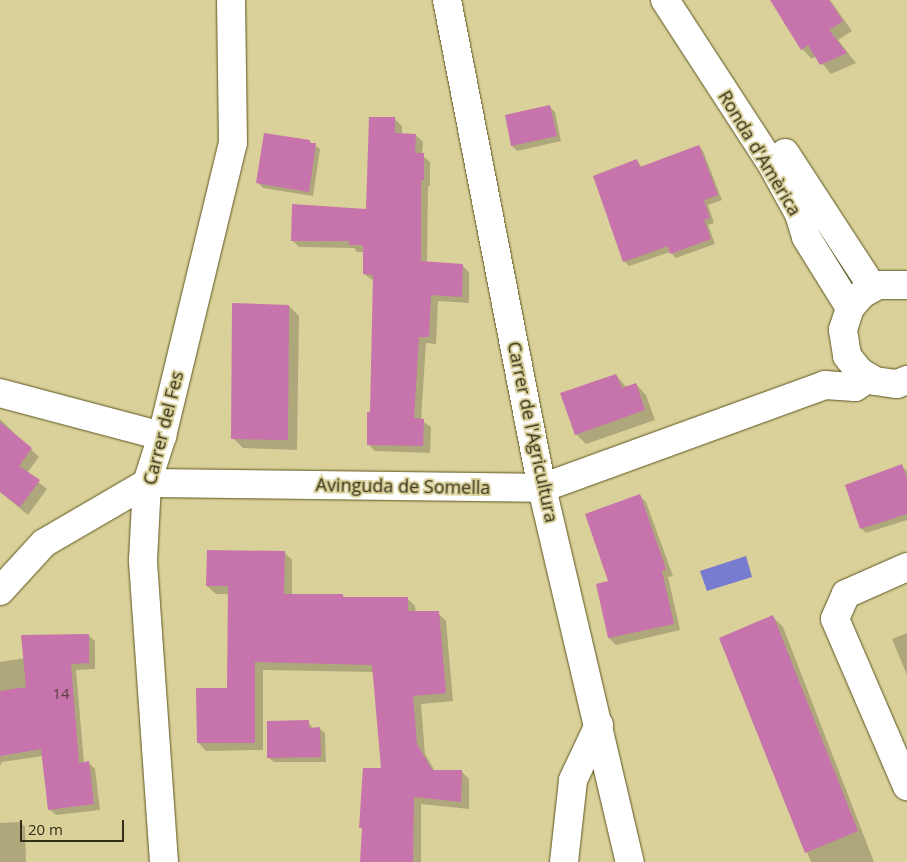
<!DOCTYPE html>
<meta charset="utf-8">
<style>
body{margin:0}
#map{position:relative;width:907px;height:862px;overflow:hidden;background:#dad19a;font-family:"Open Sans",sans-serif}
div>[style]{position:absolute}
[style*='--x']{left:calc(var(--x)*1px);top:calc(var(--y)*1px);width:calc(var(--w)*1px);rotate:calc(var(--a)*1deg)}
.water>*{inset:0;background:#787cd1}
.shadow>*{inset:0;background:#0003}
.building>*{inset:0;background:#c773ac}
.roads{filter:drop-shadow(0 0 1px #5d5520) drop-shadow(0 0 1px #5d5520)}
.minor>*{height:28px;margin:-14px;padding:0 14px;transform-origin:14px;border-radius:14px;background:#fff}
span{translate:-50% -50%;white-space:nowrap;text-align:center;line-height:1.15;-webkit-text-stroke:4px #dad19a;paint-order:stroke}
.number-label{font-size:15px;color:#57403e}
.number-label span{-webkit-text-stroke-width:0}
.street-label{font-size:18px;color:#322f19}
.scale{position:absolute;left:20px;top:820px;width:104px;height:22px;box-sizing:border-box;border:2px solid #322f19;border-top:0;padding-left:6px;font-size:15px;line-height:18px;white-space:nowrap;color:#322f19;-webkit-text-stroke:4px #dad19a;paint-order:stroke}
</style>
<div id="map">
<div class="water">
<div style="clip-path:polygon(746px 556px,752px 577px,707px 591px,700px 571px)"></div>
</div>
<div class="shadow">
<div style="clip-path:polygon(783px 0,830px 0,852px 31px,838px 40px,856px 63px,831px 74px,816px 56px,812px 59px,802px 49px,784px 23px,786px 21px)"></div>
<div style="clip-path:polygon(550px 107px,555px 112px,561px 141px,517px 151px,512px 146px,506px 116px)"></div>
<div style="clip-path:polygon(395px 119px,402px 126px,402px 135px,416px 135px,423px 142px,422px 155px,430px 162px,430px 186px,428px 186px,427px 263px,462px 265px,469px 272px,469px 303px,438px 301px,436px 344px,426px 343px,421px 420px,431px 427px,430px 453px,375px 451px,368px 444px,371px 414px,374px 281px,364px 274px,364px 252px,357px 252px,354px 248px,299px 247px,292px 240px,367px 210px)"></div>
<div style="clip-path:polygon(309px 141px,320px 149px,313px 196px,263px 188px,258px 183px)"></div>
<div style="clip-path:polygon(699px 146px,703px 151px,722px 200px,708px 205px,714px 223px,708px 225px,715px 244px,676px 258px,670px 252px,629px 266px,624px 261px,637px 160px,642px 168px)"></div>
<div style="clip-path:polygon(289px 306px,299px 316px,297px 450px,243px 448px,233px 438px)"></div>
<div style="clip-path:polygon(616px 375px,627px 388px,636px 384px,646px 395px,655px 420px,586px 444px,576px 434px)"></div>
<div style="clip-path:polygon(0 419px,39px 457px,27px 473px,47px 489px,28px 515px,0 492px)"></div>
<div style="clip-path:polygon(902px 466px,907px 471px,907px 520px,866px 533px,861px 528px)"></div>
<div style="clip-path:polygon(639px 495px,646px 502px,673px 576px,668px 577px,680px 630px,616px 645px,609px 638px,610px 582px)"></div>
<div style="clip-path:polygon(284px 552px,292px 560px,292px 595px,342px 595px,345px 598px,407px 598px,415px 606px,416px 613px,438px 613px,446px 621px,453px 701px,421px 704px,425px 754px,435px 771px,461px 771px,469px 779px,469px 809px,421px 804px,421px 862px,362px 862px,363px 830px,360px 827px,382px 769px,374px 672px,263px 670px,263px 750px,206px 751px,198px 742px,228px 689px,229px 594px,216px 594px,207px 586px)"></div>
<div style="clip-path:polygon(773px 617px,783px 627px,874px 862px,811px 862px,721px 639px)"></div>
<div style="clip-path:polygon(907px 633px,907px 675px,892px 639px)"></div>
<div style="clip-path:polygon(88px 635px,95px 641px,95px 669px,76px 670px,84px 763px,89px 763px,95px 769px,100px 810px,56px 815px,49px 809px,43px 756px,2px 762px,0 766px,0 662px,25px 658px)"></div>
<div style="clip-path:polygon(308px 721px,313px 729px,320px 729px,325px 733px,326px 762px,274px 762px,269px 758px)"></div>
<div style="clip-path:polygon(20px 822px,25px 827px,26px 862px,0 862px,0 823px)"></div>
</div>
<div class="building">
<div style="clip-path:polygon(770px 0,829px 0,843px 21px,829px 30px,847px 53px,820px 65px,808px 45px,801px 50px)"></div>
<div style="clip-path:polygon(550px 105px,557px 136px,511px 146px,505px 115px)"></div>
<div style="clip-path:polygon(369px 117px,395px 117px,395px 133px,416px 134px,415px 153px,424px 153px,424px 180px,421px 180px,421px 261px,463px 264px,462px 297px,431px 295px,429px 337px,419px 337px,414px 418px,424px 419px,423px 446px,367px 445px,367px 412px,370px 412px,373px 275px,363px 274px,363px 245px,349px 245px,349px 241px,291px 241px,292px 204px,366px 209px)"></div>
<div style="clip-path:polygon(264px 133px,310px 140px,310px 143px,316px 143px,309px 192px,256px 183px)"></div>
<div style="clip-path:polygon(699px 145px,718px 195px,704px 200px,710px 218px,704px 220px,711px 239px,670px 254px,668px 246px,623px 262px,593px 176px,637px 159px,640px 167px)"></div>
<div style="clip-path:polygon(232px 303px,289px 305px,288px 440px,231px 439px)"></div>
<div style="clip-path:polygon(616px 374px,622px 388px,636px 383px,645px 410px,575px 435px,560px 393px)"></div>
<div style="clip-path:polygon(0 422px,32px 448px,19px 466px,40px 480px,20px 507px,0 492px)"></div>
<div style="clip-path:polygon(902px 464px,907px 479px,907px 514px,860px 529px,845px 485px)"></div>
<div style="clip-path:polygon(640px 494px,666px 569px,662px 571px,674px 624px,608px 638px,596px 584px,608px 581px,585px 514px)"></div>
<div style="clip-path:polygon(207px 550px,285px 551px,284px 594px,343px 594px,343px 597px,408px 597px,408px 611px,439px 611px,446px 693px,413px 696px,417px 744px,432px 770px,462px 770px,461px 802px,414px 797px,413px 862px,360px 862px,362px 828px,359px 828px,363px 768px,381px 768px,372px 665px,255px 662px,255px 743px,197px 743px,196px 688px,227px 688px,228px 586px,206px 586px)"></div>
<div style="clip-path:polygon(773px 615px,858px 831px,805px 853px,719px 638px)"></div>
<div style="clip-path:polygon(89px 634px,89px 663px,71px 664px,79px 763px,89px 761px,94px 804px,48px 810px,41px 749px,0 756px,0 691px,26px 687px,21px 635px)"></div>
<div style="clip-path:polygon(309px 720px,309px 728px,320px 727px,321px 757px,267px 758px,267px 721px)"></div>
</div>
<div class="roads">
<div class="minor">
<div style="--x:447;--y:0;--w:497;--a:79"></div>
<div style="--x:542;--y:488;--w:384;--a:76.8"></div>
<div style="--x:665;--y:0;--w:194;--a:57"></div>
<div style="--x:771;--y:163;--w:58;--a:61.2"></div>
<div style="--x:799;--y:214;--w:24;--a:73"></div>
<div style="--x:806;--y:237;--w:84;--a:58.2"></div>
<div style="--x:785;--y:153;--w:161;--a:56.9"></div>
<div style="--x:907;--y:285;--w:29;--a:180"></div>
<div style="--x:878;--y:285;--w:18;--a:151"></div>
<div style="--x:862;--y:294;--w:18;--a:131"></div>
<div style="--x:850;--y:308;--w:23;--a:108"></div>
<div style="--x:843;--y:330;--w:26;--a:81"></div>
<div style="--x:847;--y:356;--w:21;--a:51"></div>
<div style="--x:860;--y:372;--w:17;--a:31"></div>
<div style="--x:875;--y:381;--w:22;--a:8"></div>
<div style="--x:897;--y:384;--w:11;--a:-22"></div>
<div style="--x:0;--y:393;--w:168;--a:14.9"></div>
<div style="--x:907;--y:567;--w:67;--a:156.1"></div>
<div style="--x:846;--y:594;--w:27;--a:114"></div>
<div style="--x:835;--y:619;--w:182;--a:66.7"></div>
<div style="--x:0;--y:591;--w:65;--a:-47.5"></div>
<div style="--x:44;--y:543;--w:119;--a:-30.2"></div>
<div style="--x:147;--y:483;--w:395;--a:0.7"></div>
<div style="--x:542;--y:488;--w:301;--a:-20"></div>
<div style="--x:825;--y:385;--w:30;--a:4"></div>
<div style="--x:855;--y:387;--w:17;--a:-33"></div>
<div style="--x:164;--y:862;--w:303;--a:-94"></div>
<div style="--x:143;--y:560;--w:77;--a:-87"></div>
<div style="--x:147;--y:483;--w:49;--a:-72.3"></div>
<div style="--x:162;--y:436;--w:301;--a:-76.4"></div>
<div style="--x:233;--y:143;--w:143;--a:-90.8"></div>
<div style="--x:564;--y:862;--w:82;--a:-83.7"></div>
<div style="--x:573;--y:780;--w:61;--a:-64.7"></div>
</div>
</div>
<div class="number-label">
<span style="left:61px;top:694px">14</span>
</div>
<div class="street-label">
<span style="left:760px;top:153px;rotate:59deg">Ronda d'Amèrica</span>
<span style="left:163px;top:428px;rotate:-76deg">Carrer del Fes</span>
<span style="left:533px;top:432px;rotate:78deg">Carrer de l'Agricultura</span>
<span style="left:403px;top:486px;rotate:1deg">Avinguda de Somella</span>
</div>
<div class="scale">20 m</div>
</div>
